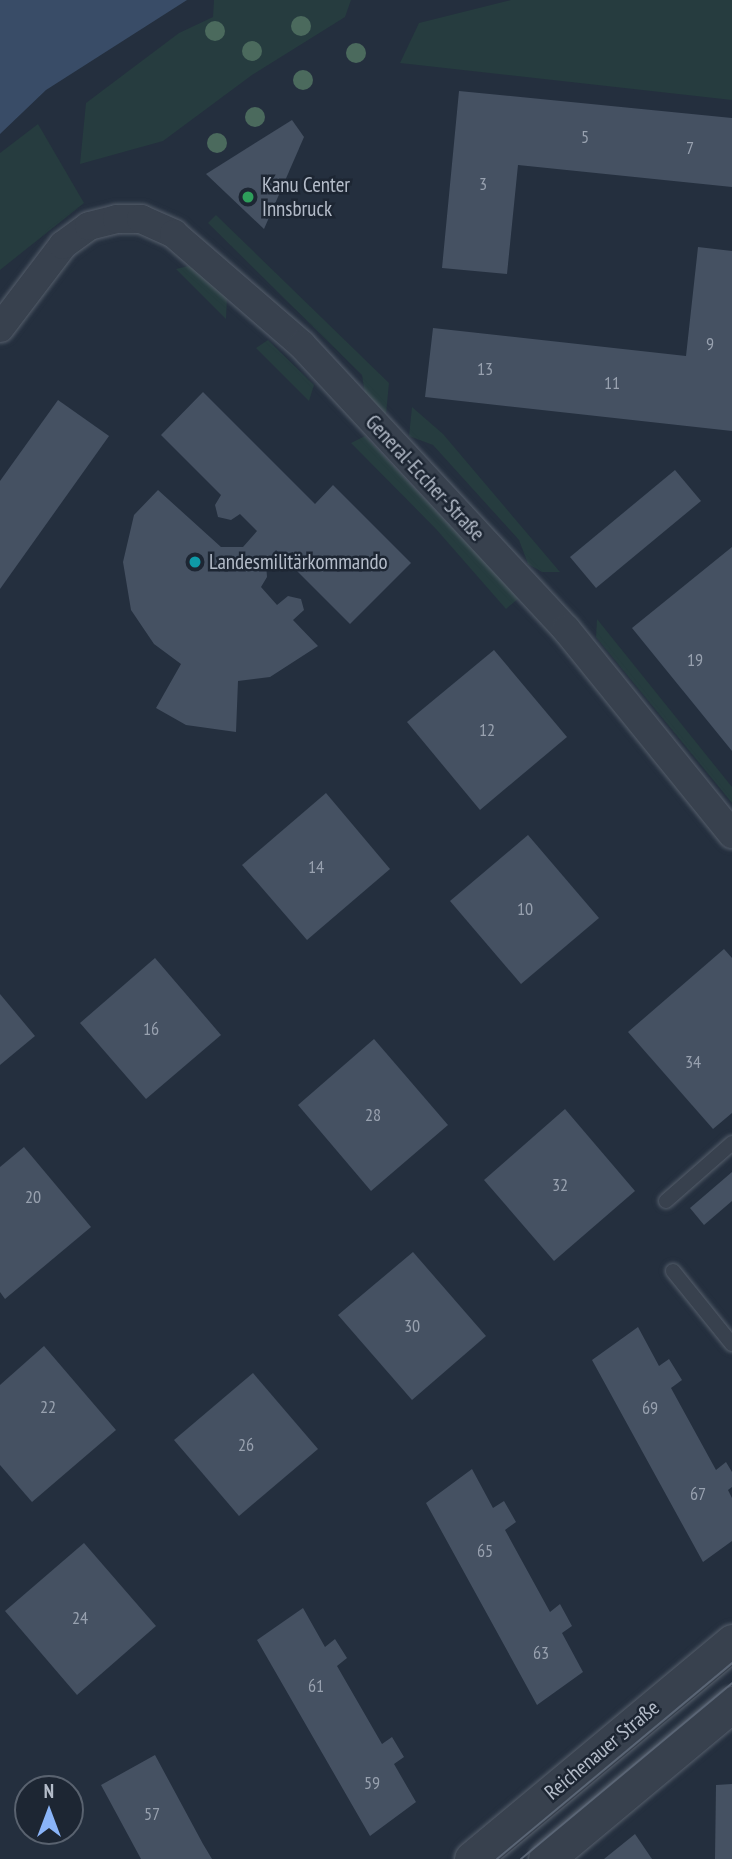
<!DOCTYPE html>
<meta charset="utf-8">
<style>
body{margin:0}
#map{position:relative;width:732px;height:1859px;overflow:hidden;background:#242f3e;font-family:"PT Sans Narrow",sans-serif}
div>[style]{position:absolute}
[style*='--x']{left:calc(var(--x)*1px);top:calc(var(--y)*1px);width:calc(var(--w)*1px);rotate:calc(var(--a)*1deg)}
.green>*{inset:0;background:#263c3f}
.water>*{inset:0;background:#394c67}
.building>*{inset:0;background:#455162}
.roads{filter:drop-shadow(0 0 2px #565f6c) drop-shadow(0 0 2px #565f6c)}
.service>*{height:14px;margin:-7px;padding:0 7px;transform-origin:7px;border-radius:7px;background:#38414e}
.minor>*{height:28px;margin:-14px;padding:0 14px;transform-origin:14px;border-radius:14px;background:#38414e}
.tertiary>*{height:35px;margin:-17.5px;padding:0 17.5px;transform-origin:17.5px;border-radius:17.5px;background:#38414e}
.tram>*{height:2px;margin:-1px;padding:0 1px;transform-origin:1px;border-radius:1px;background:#5a6575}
.trees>*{width:20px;height:20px;margin:-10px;border-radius:50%;background:#4b6a5d}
.dots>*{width:19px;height:19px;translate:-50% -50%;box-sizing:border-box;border:4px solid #1d2633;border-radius:50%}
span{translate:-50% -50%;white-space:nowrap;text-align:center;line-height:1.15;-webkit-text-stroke:5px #1d2633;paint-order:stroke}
.number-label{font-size:18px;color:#98a1af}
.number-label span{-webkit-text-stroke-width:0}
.poi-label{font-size:21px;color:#b4bcc9}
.left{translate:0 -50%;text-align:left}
.street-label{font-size:21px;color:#b4bcc9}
.north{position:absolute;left:14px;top:1775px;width:70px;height:70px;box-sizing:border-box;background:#1d2633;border:2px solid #59626f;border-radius:50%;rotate:0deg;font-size:19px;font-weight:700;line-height:28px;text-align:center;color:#b4bcc9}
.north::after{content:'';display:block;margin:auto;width:24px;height:32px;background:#8ab4f8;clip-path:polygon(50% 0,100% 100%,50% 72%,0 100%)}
</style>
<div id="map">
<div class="green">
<div style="clip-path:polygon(214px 0,351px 0,345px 17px,252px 75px,163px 141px,80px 164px,86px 103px,179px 33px,213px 17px)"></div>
<div style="clip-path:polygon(511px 0,732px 0,732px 100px,400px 63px,419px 23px)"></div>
<div style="clip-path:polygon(38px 124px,84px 203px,0 270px,0 153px)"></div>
<div style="clip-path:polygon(216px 215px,389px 383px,386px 414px,365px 394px,362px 375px,208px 223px)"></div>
<div style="clip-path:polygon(188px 266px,198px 268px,227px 298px,226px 319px,176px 269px)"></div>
<div style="clip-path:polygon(268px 340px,314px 385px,309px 401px,256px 348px)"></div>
<div style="clip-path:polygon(412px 407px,443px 434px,560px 572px,542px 572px,528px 564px,519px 540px,433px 445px,409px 436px)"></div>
<div style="clip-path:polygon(365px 436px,519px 598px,506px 609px,436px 529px,351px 443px)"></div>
<div style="clip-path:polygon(597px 619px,732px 787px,732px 803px,596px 637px)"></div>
</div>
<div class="water">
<div style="clip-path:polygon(0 0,187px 0,46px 90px,0 134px)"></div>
</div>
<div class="building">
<div style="clip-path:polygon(459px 91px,732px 118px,732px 187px,518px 165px,507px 274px,442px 268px)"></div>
<div style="clip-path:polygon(292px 120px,304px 137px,264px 229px,206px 174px)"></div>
<div style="clip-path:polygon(698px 247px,732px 251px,732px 431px,425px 397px,433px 328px,686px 356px)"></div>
<div style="clip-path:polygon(203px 392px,315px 504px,333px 485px,411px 563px,350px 624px,276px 550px,266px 563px,267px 577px,261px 587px,277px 605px,288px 596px,301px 599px,304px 610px,293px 620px,318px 646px,270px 677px,238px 681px,236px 732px,186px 725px,156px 708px,181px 664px,154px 644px,131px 610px,123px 562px,134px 515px,158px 490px,221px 547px,243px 547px,257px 531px,240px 514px,231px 520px,218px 517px,215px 505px,221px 495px,161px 435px)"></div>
<div style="clip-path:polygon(58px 400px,109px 436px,0 589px,0 481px)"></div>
<div style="clip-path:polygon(675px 470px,701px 501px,596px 588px,570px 557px)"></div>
<div style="clip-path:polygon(732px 547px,732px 751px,632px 628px)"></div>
<div style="clip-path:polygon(494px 650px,567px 737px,480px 810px,407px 722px)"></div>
<div style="clip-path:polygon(326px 793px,390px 869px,307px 940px,242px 865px)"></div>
<div style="clip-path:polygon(528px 835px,599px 918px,521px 984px,450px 901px)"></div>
<div style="clip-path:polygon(724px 949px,732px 958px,732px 1113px,713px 1129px,628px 1032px)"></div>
<div style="clip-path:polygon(155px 958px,221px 1035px,146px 1099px,80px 1023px)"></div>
<div style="clip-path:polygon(0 994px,35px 1036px,0 1065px)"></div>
<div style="clip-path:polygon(374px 1039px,448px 1125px,371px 1191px,298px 1105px)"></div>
<div style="clip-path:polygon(565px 1109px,635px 1191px,554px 1261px,484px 1180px)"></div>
<div style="clip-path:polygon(24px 1147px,91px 1227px,5px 1299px,0 1292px,0 1167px)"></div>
<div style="clip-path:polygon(732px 1172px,732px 1201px,704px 1225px,690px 1208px)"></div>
<div style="clip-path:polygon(413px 1252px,486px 1336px,412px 1400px,338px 1315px)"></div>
<div style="clip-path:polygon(638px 1327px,659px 1366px,669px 1359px,682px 1380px,671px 1388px,716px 1470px,726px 1462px,732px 1472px,732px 1487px,728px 1490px,732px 1498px,732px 1541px,703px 1562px,592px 1360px)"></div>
<div style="clip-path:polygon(44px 1346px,116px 1430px,32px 1502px,0 1465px,0 1385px)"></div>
<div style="clip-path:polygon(253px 1373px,318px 1449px,239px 1516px,174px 1440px)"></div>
<div style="clip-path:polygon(472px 1469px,493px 1508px,504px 1501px,516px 1522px,505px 1530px,550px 1612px,560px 1604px,572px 1626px,562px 1633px,583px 1672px,537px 1705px,426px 1503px)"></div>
<div style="clip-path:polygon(84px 1543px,156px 1626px,77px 1695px,5px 1611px)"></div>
<div style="clip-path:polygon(303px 1608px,325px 1647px,335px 1639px,347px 1658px,337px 1666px,382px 1744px,392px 1737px,404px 1757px,394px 1764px,416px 1802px,370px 1836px,257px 1640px)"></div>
<div style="clip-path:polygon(155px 1755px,203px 1844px,212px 1859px,141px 1859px,101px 1785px)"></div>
<div style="clip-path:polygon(732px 1784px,732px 1859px,715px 1859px,716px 1785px)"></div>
<div style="clip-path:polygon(635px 1834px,652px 1859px,604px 1859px)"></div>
</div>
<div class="roads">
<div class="service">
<div style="--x:666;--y:1201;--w:88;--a:-41.3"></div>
<div style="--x:673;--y:1271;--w:94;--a:51.1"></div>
</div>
<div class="minor">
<div style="--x:0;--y:328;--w:104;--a:-52.8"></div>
<div style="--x:63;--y:245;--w:32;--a:-36"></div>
<div style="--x:89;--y:226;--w:29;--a:-14"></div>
<div style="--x:117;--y:219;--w:24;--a:0"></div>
<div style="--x:141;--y:219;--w:36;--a:24"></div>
<div style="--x:174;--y:234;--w:169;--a:40.9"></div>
<div style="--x:302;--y:345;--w:388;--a:47.1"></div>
<div style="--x:566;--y:629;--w:264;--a:51"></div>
</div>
<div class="tertiary">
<div style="--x:472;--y:1859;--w:339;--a:-39.8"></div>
<div style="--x:546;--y:1859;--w:242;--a:-39.8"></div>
</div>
</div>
<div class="tram">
<div style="--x:497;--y:1859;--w:306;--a:-39.8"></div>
<div style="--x:521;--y:1859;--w:275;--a:-39.8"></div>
</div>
<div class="trees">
<div style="left:301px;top:26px"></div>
<div style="left:215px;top:31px"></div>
<div style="left:252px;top:51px"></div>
<div style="left:356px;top:53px"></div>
<div style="left:303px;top:80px"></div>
<div style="left:255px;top:117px"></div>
<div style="left:217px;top:143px"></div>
</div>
<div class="dots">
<div style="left:248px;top:197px;background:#2e9e5b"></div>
<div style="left:195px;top:562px;background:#0f9aa8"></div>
</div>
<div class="number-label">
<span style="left:585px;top:137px">5</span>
<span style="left:690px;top:148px">7</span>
<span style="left:483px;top:184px">3</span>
<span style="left:710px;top:344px">9</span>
<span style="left:485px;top:369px">13</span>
<span style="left:612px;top:383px">11</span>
<span style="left:695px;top:660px">19</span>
<span style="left:487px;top:730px">12</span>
<span style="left:316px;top:867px">14</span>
<span style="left:525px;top:909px">10</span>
<span style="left:151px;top:1029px">16</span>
<span style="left:693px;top:1062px">34</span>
<span style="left:373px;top:1115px">28</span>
<span style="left:560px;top:1185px">32</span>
<span style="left:33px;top:1197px">20</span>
<span style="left:412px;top:1326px">30</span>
<span style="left:48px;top:1407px">22</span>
<span style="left:650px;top:1408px">69</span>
<span style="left:246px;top:1445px">26</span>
<span style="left:698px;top:1494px">67</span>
<span style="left:485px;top:1551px">65</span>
<span style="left:80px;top:1618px">24</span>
<span style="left:541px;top:1653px">63</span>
<span style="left:316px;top:1686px">61</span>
<span style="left:372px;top:1783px">59</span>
<span style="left:152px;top:1814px">57</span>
</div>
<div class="poi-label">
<span class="left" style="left:262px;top:197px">Kanu Center<br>Innsbruck</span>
<span class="left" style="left:209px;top:562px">Landesmilitärkommando</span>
</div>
<div class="street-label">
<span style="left:425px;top:478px;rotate:47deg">General-Eccher-Straße</span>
<span style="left:602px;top:1750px;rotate:-40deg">Reichenauer Straße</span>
</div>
<div class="north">N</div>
</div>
